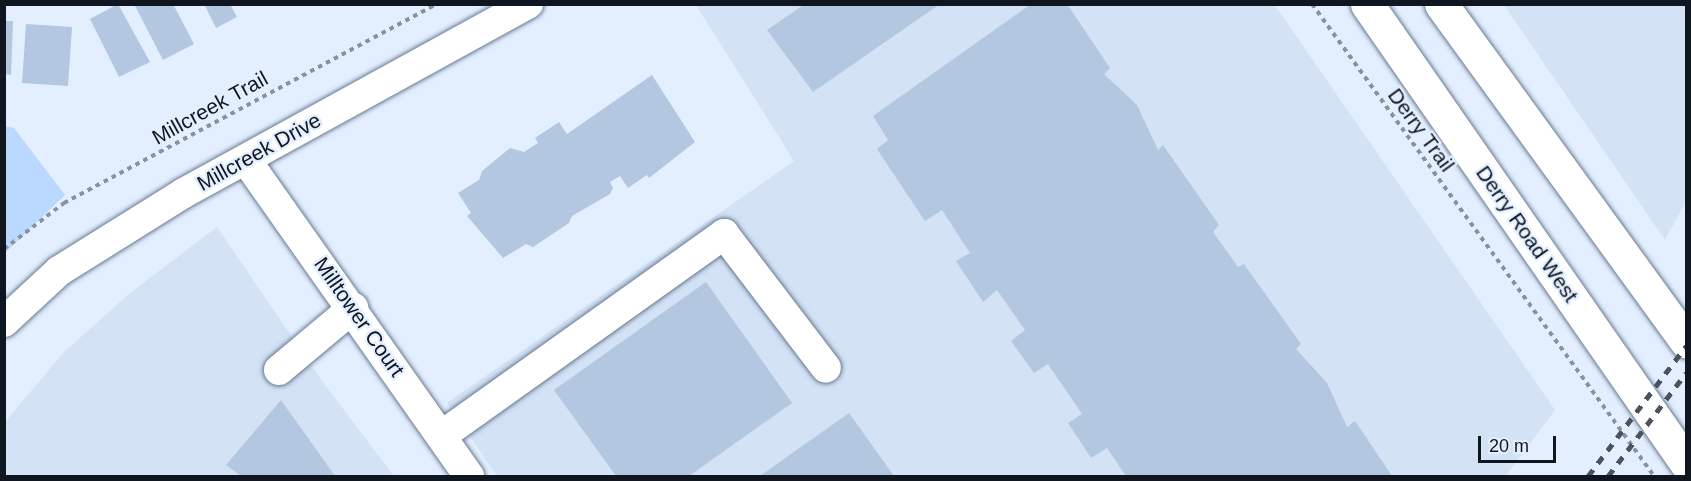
<!DOCTYPE html>
<style>
body{margin:0}
#map{position:relative;width:1691px;height:481px;overflow:hidden;background:#e3efff;font-family:Helvetica,sans-serif}
div>[style]{position:absolute}
[style*='--x']{left:calc(var(--x)*1px);top:calc(var(--y)*1px);width:calc(var(--w)*1px);rotate:calc(var(--a)*1deg)}
.built>*{inset:0;background:#d3e2f5}
.green>*{inset:0;background:#bbd9fe}
.building>*{inset:0;background:#b3c7e0}
.path>*{height:4px;margin-top:-2px;transform-origin:0;background:repeating-linear-gradient(90deg,#88929f 0 4.5px,transparent 0 9px)}
.roads{filter:drop-shadow(0 0 2px #687a91) drop-shadow(0 0 2px #687a91)}
.minor>*{height:30px;margin:-15px;padding:0 15px;transform-origin:15px;border-radius:15px;background:#fff}
.major>*{height:33px;margin:-16.5px;padding:0 16.5px;transform-origin:16.5px;border-radius:16.5px;background:#fff}
.rail>*{height:4.5px;margin-top:-2.25px;transform-origin:0;background:repeating-linear-gradient(90deg,#4a525d 0 8px,transparent 0 16px)}
span{translate:-50% -50%;white-space:nowrap;text-align:center;line-height:1.15;-webkit-text-stroke:4.5px #e3efff;paint-order:stroke}
.street-label{font-size:21px;color:#0f161f}
.frame{position:absolute;inset:0;border:6px solid #0f161f;pointer-events:none}
.scale{position:absolute;left:1478px;top:436px;width:78px;height:27px;box-sizing:border-box;border:3px solid #0f161f;border-top:0;padding-left:8px;font-size:18px;line-height:21px;white-space:nowrap;color:#0f161f;-webkit-text-stroke:4px #e3efff;paint-order:stroke}
</style>
<div id="map">
<div class="built">
<div style="clip-path:polygon(1274px 4px,1555px 410px,1506px 476px,497px 476px,447px 403px,794px 161px,696px 5px)"></div>
<div style="clip-path:polygon(1504px 5px,1686px 5px,1686px 201px,1665px 240px)"></div>
<div style="clip-path:polygon(217px 227px,322px 381px,394px 476px,5px 476px,5px 422px,63px 353px,130px 293px)"></div>
</div>
<div class="green">
<div style="clip-path:polygon(5px 126px,14px 128px,65px 195px,5px 253px)"></div>
</div>
<div class="building">
<div style="clip-path:polygon(118px 4px,150px 62px,119px 77px,90px 19px)"></div>
<div style="clip-path:polygon(134px 4px,173px 4px,194px 44px,163px 60px)"></div>
<div style="clip-path:polygon(204px 4px,230px 4px,237px 17px,216px 28px)"></div>
<div style="clip-path:polygon(805px 4px,940px 4px,813px 92px,767px 30px)"></div>
<div style="clip-path:polygon(1031px 4px,1067px 4px,1110px 68px,1104px 74px,1137px 105px,1158px 150px,1163px 145px,1219px 225px,1213px 232px,1238px 267px,1244px 264px,1301px 344px,1296px 349px,1327px 383px,1347px 427px,1355px 421px,1392px 476px,1126px 476px,1107px 448px,1091px 458px,1068px 423px,1082px 414px,1048px 364px,1034px 373px,1011px 341px,1025px 330px,997px 290px,983px 302px,956px 261px,970px 253px,942px 210px,925px 221px,877px 149px,888px 140px,873px 116px)"></div>
<div style="clip-path:polygon(4px 21px,13px 21px,11px 75px,4px 74px)"></div>
<div style="clip-path:polygon(26px 24px,72px 27px,68px 86px,22px 83px)"></div>
<div style="clip-path:polygon(652px 75px,695px 142px,649px 178px,647px 175px,628px 188px,620px 176px,610px 182px,613px 188px,610px 194px,572px 216px,569px 223px,533px 247px,526px 244px,503px 258px,467px 216px,471px 213px,458px 193px,479px 180px,482px 171px,510px 148px,524px 152px,538px 143px,535px 138px,559px 122px,567px 134px)"></div>
<div style="clip-path:polygon(706px 282px,792px 403px,689px 476px,616px 476px,554px 390px)"></div>
<div style="clip-path:polygon(281px 400px,335px 476px,241px 476px,226px 465px)"></div>
<div style="clip-path:polygon(849px 413px,894px 476px,760px 476px)"></div>
</div>
<div class="path">
<div style="--x:1312;--y:4;--w:583;--a:54.07"></div>
<div style="--x:4;--y:249;--w:76;--a:-37.5"></div>
<div style="--x:64;--y:203;--w:423;--a:-28.1"></div>
</div>
<div class="roads">
<div class="minor">
<div style="--x:246;--y:160;--w:387;--a:54.8"></div>
<div style="--x:4;--y:322;--w:75;--a:-42.8"></div>
<div style="--x:59;--y:271;--w:147;--a:-32"></div>
<div style="--x:184;--y:193;--w:393;--a:-28.8"></div>
<div style="--x:279;--y:370;--w:97;--a:-40"></div>
<div style="--x:441;--y:436;--w:348;--a:-35.5"></div>
<div style="--x:724;--y:234;--w:168;--a:52.7"></div>
</div>
<div class="major">
<div style="--x:1367;--y:4;--w:559;--a:55.2"></div>
<div style="--x:1441;--y:4;--w:417;--a:54"></div>
</div>
</div>
<div class="rail">
<div style="--x:1588;--y:476;--w:163;--a:-53"></div>
<div style="--x:1608;--y:476;--w:129;--a:-52.9"></div>
</div>
<div class="street-label">
<span style="left:210px;top:108px;rotate:-29deg">Millcreek Trail</span>
<span style="left:1421px;top:130px;rotate:54deg">Derry Trail</span>
<span style="left:259px;top:152px;rotate:-29deg">Millcreek Drive</span>
<span style="left:1527px;top:234px;rotate:55deg">Derry Road West</span>
<span style="left:359px;top:317px;rotate:55deg">Milltower Court</span>
</div>
<div class="frame"></div>
<div class="scale">20 m</div>
</div>
